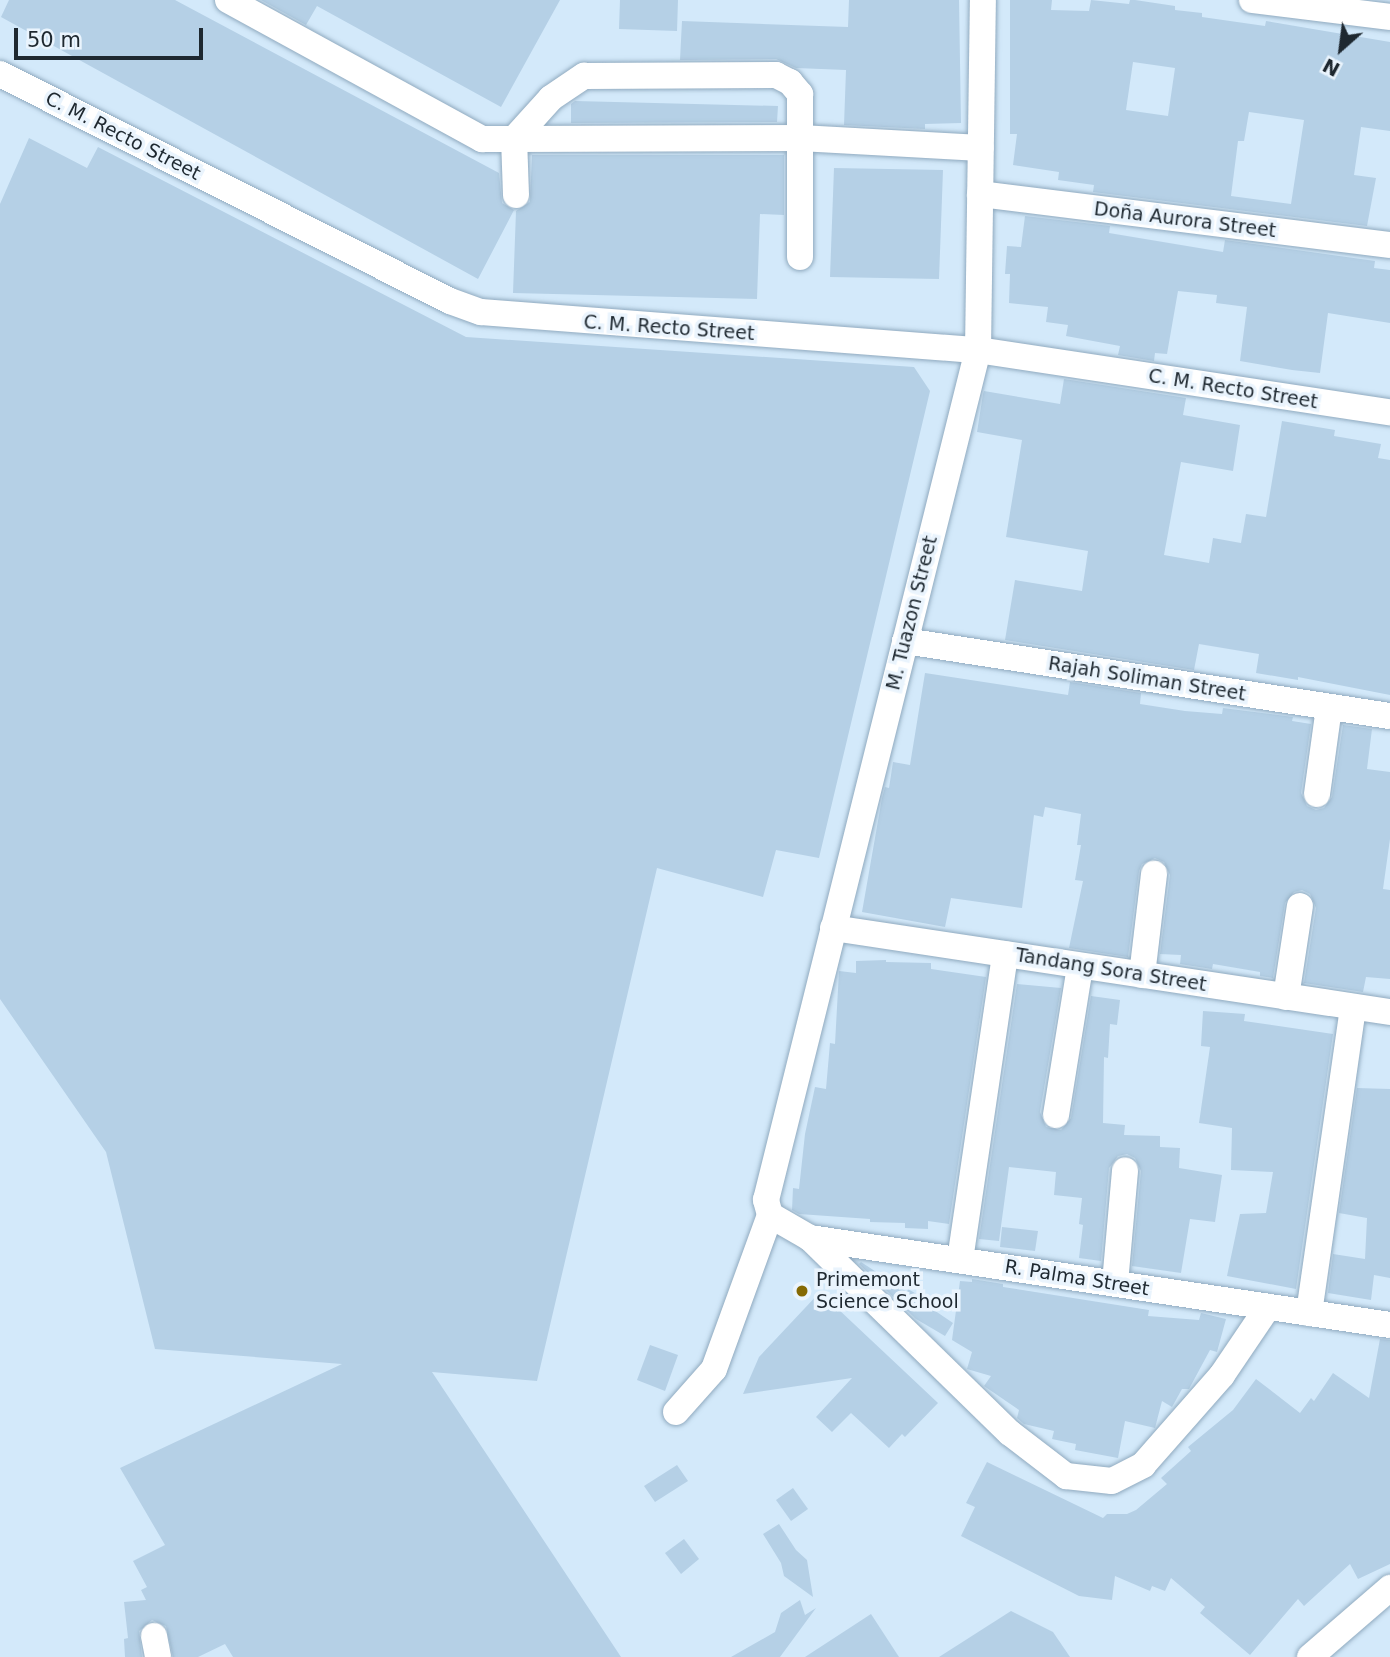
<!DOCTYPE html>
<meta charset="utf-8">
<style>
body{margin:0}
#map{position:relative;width:1390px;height:1657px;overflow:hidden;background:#d3e9fa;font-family:"DejaVu Sans",sans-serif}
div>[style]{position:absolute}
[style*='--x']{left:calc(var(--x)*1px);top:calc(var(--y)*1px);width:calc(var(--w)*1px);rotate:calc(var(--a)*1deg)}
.building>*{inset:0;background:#b5d0e6}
.roads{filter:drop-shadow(0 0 2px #90aabf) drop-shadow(0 0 2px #90aabf)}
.minor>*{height:26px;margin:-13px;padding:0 13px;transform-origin:13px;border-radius:13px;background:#fff}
.dots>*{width:19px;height:19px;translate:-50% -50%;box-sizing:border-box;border:4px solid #eaf4fd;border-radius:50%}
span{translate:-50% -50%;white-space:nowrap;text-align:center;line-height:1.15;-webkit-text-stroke:7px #eaf4fd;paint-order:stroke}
.street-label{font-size:19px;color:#1e2830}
.poi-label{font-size:19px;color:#1e2830}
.left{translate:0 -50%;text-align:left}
.north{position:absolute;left:1306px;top:14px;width:70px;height:70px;-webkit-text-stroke:5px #eaf4fd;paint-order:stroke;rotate:208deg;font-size:19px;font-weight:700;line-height:28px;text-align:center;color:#1e2830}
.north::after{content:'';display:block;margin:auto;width:24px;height:32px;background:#1e2830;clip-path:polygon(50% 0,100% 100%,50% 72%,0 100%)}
.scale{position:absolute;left:14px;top:28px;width:189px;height:32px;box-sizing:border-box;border:4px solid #1e2830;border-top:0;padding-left:9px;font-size:21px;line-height:24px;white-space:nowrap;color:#1e2830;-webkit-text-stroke:5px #eaf4fd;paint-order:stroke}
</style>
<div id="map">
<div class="building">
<div style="clip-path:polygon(9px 0,175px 0,499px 173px,502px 203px,514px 210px,478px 279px,1px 17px)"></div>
<div style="clip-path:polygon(261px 0,560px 0,501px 107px,317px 6px,306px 25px)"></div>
<div style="clip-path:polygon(620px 0,678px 0,677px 31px,619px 29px)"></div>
<div style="clip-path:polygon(849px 0,959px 0,961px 123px,925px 124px,925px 129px,844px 125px,846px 70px,796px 68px,776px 59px,680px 60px,682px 21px,848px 27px)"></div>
<div style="clip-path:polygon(evenodd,1010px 0,1052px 0,1051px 10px,1089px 11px,1091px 0,1129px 4px,1130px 0,1135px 0,1175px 6px,1175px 10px,1202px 13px,1202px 17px,1265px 26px,1266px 21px,1390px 42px,1390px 131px,1361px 127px,1354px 175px,1376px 178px,1367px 226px,1093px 192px,1094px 185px,1058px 180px,1059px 172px,1013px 165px,1017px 134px,1010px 134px,1010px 0,1133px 62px,1175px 68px,1168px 116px,1126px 110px,1133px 62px,1010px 0,1249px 112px,1304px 120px,1291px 204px,1231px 196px,1238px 141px,1244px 141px,1249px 112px)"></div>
<div style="clip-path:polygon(575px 101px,778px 106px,777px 122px,571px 123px,571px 104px)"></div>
<div style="clip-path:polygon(29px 138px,87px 168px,98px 147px,466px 337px,914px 367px,930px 391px,819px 858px,776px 850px,763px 897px,657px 868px,537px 1381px,432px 1372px,621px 1657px,233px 1657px,225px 1644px,198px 1657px,173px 1657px,166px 1626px,152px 1620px,139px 1631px,142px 1657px,125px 1657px,124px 1639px,128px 1638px,124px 1602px,146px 1600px,141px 1590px,147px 1587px,133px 1561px,165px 1545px,120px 1468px,342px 1364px,155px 1349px,106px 1152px,0 999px,0 204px)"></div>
<div style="clip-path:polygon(532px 155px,784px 155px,784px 215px,760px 214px,757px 299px,513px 293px,516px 211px,530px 202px)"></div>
<div style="clip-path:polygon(834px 168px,943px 170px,939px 279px,830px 277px)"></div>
<div style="clip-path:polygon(1025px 216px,1110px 226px,1109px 233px,1223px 252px,1225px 240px,1375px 261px,1374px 268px,1390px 270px,1390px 323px,1328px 313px,1320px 373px,1292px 370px,1240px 361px,1247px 307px,1216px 303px,1217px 295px,1178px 291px,1167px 354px,1155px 353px,1154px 361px,1118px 355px,1120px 346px,1066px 336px,1068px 325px,1046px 322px,1048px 307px,1009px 303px,1010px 274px,1005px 274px,1007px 246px,1021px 247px)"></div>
<div style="clip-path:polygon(1064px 379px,1186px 398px,1183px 415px,1240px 425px,1233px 471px,1181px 462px,1164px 555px,1209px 563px,1213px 538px,1241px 543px,1246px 514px,1266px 517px,1282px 421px,1335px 430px,1334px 436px,1381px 444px,1378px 458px,1390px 460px,1390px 695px,1298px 677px,1298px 680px,1256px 673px,1259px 654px,1199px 644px,1194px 670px,1005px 640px,1015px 580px,1082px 591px,1088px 551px,1006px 537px,1022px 440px,977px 432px,983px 394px,984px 391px,1060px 404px)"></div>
<div style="clip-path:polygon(925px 673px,1068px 695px,1070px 682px,1141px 693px,1140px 704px,1185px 711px,1222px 714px,1223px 708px,1293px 717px,1292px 721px,1311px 724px,1301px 793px,1307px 806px,1316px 810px,1324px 808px,1332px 797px,1343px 725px,1372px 729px,1367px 769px,1390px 772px,1390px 839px,1383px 889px,1390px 890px,1390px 979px,1366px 977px,1363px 992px,1304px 983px,1316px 908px,1310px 894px,1302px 890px,1294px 892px,1285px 903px,1273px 978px,1260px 976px,1260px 972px,1213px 964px,1212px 969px,1180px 964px,1181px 955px,1160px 954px,1170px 875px,1164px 862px,1155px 858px,1142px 864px,1139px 871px,1128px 957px,1069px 948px,1083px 881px,1075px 880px,1081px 845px,1077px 845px,1081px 814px,1045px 807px,1043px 817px,1034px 815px,1022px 908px,951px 898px,945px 927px,862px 912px,882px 798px,885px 787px,889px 788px,893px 762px,910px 765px)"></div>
<div style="clip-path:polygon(886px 960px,886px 962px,931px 963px,931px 969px,986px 977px,949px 1224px,928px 1221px,928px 1229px,905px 1228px,905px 1223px,870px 1222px,870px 1219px,799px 1214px,792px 1210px,793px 1188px,799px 1189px,805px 1134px,815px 1087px,826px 1089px,830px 1043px,835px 1044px,839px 971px,856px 973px,856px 961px)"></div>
<div style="clip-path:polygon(1017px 984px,1061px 988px,1040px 1112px,1046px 1127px,1061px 1130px,1071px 1118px,1091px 996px,1120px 1000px,1117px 1025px,1110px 1024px,1108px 1058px,1104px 1057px,1103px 1123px,1125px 1125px,1124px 1135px,1160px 1136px,1160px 1147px,1180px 1148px,1179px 1168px,1222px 1175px,1215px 1222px,1190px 1219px,1181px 1273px,1132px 1266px,1141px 1171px,1135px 1158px,1127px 1154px,1118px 1156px,1109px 1168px,1101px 1261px,1079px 1258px,1083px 1225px,1079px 1224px,1082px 1198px,1054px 1195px,1056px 1172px,1009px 1167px,999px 1241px,979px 1239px)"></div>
<div style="clip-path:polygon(1203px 1011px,1245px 1014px,1244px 1021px,1333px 1034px,1296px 1289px,1227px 1276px,1240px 1214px,1266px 1213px,1273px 1172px,1231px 1170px,1232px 1128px,1199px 1123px,1210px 1047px,1201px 1046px)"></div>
<div style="clip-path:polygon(1357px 1088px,1390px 1089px,1390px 1278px,1374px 1275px,1371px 1300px,1328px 1293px,1333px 1254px,1365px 1259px,1367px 1218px,1339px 1213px)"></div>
<div style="clip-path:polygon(1002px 1227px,1038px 1231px,1035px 1251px,1000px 1247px)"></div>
<div style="clip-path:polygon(861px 1262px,907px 1292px,908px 1289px,925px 1299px,925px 1304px,953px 1323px,945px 1336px,916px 1319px,859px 1264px)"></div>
<div style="clip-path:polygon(972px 1279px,1003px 1284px,1003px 1287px,1149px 1310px,1148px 1316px,1199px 1320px,1201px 1313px,1226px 1319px,1217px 1352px,1210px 1350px,1189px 1389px,1182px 1389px,1172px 1407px,1162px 1401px,1155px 1428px,1125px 1421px,1118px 1458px,1075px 1450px,1076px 1444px,1052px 1439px,1054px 1431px,1024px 1424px,1017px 1418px,1019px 1410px,984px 1386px,991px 1376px,967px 1369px,972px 1352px,952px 1340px,960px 1281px,972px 1282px)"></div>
<div style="clip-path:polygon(820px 1292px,938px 1403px,905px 1437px,902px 1434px,889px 1448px,851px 1413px,832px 1432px,816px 1417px,852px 1378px,743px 1394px,759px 1357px)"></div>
<div style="clip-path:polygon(1380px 1339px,1390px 1340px,1390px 1564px,1358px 1579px,1350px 1564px,1304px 1606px,1298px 1599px,1250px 1655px,1200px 1613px,1205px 1607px,1171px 1578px,1165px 1591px,1152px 1586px,1150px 1591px,1115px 1576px,1112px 1600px,1079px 1596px,961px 1536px,975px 1507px,966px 1503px,987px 1462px,1103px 1518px,1107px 1514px,1127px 1514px,1136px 1510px,1167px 1484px,1161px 1478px,1191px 1451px,1188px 1447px,1233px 1410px,1256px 1379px,1300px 1413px,1311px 1398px,1314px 1401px,1333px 1373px,1369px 1398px)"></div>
<div style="clip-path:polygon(650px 1345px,678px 1355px,665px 1391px,637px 1380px)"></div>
<div style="clip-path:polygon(677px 1465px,688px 1481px,655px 1502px,644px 1486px)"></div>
<div style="clip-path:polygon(793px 1488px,808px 1509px,791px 1521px,776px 1500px)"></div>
<div style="clip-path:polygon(779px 1524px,796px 1550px,807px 1560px,813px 1597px,784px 1576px,781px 1563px,763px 1534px)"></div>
<div style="clip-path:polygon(684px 1539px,699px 1559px,681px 1574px,665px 1553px)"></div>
<div style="clip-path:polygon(800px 1600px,805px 1615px,816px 1608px,780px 1657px,731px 1657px,775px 1632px,781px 1613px)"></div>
<div style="clip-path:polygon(1011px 1611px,1053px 1632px,1070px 1657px,939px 1657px)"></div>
<div style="clip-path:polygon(871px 1614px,899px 1657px,805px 1657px)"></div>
</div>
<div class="roads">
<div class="minor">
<div style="--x:228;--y:0;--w:290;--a:28.7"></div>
<div style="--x:482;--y:139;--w:32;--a:0"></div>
<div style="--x:514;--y:139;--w:55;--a:-47.9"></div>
<div style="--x:551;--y:98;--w:40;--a:-34"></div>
<div style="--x:584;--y:76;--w:192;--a:-0.3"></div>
<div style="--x:776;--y:75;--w:16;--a:27"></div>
<div style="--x:790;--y:82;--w:16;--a:50"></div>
<div style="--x:800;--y:94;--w:163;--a:90"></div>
<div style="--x:1252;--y:0;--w:139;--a:7"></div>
<div style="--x:0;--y:74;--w:504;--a:26.77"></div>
<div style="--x:450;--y:301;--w:33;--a:20"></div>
<div style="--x:481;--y:312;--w:498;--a:4.4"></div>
<div style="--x:978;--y:350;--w:417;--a:8.6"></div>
<div style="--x:980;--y:194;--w:413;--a:7.1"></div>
<div style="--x:516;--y:195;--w:56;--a:-92"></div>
<div style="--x:514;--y:139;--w:286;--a:-0.2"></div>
<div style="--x:800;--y:138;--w:181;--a:3.2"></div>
<div style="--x:905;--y:641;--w:491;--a:8.8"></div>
<div style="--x:1317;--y:794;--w:87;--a:-82.1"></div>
<div style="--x:833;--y:928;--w:563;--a:8.58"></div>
<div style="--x:1142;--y:975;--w:102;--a:-83.2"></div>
<div style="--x:1286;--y:997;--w:92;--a:-81.3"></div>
<div style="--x:1056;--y:1115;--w:151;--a:-80.8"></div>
<div style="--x:770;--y:1215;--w:16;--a:-105"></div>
<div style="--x:766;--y:1200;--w:876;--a:-76"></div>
<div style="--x:978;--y:350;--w:350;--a:-89.2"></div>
<div style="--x:770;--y:1215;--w:46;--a:29.9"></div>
<div style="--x:810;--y:1238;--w:586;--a:8.53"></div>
<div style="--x:810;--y:1238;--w:279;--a:44.3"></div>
<div style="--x:1010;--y:1433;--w:71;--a:37.5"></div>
<div style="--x:1066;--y:1476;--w:46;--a:6.2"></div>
<div style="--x:1112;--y:1481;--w:35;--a:-27"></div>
<div style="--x:1143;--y:1465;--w:120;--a:-48.7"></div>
<div style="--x:1222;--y:1375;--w:82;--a:-55.9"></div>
<div style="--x:960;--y:1260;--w:309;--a:-81.6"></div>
<div style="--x:1115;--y:1283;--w:113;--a:-84.9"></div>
<div style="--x:1309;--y:1313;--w:309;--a:-81.8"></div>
<div style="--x:676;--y:1412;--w:57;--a:-48.5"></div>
<div style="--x:714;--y:1369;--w:164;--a:-70"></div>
<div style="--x:154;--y:1636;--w:21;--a:79"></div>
<div style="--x:1310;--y:1657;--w:106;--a:-40.8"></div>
</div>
</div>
<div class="dots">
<div style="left:802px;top:1291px;background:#856903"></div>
</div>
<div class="street-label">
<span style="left:123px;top:136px;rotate:27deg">C. M. Recto Street</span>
<span style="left:1185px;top:220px;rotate:7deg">Doña Aurora Street</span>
<span style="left:669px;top:328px;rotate:4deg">C. M. Recto Street</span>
<span style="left:1233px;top:389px;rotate:9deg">C. M. Recto Street</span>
<span style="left:912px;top:613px;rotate:-76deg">M. Tuazon Street</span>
<span style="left:1147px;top:679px;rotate:9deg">Rajah Soliman Street</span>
<span style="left:1111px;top:970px;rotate:9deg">Tandang Sora Street</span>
<span style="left:1077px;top:1278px;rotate:9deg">R. Palma Street</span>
</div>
<div class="poi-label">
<span class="left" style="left:816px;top:1291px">Primemont<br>Science School</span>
</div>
<div class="north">N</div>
<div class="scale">50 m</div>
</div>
